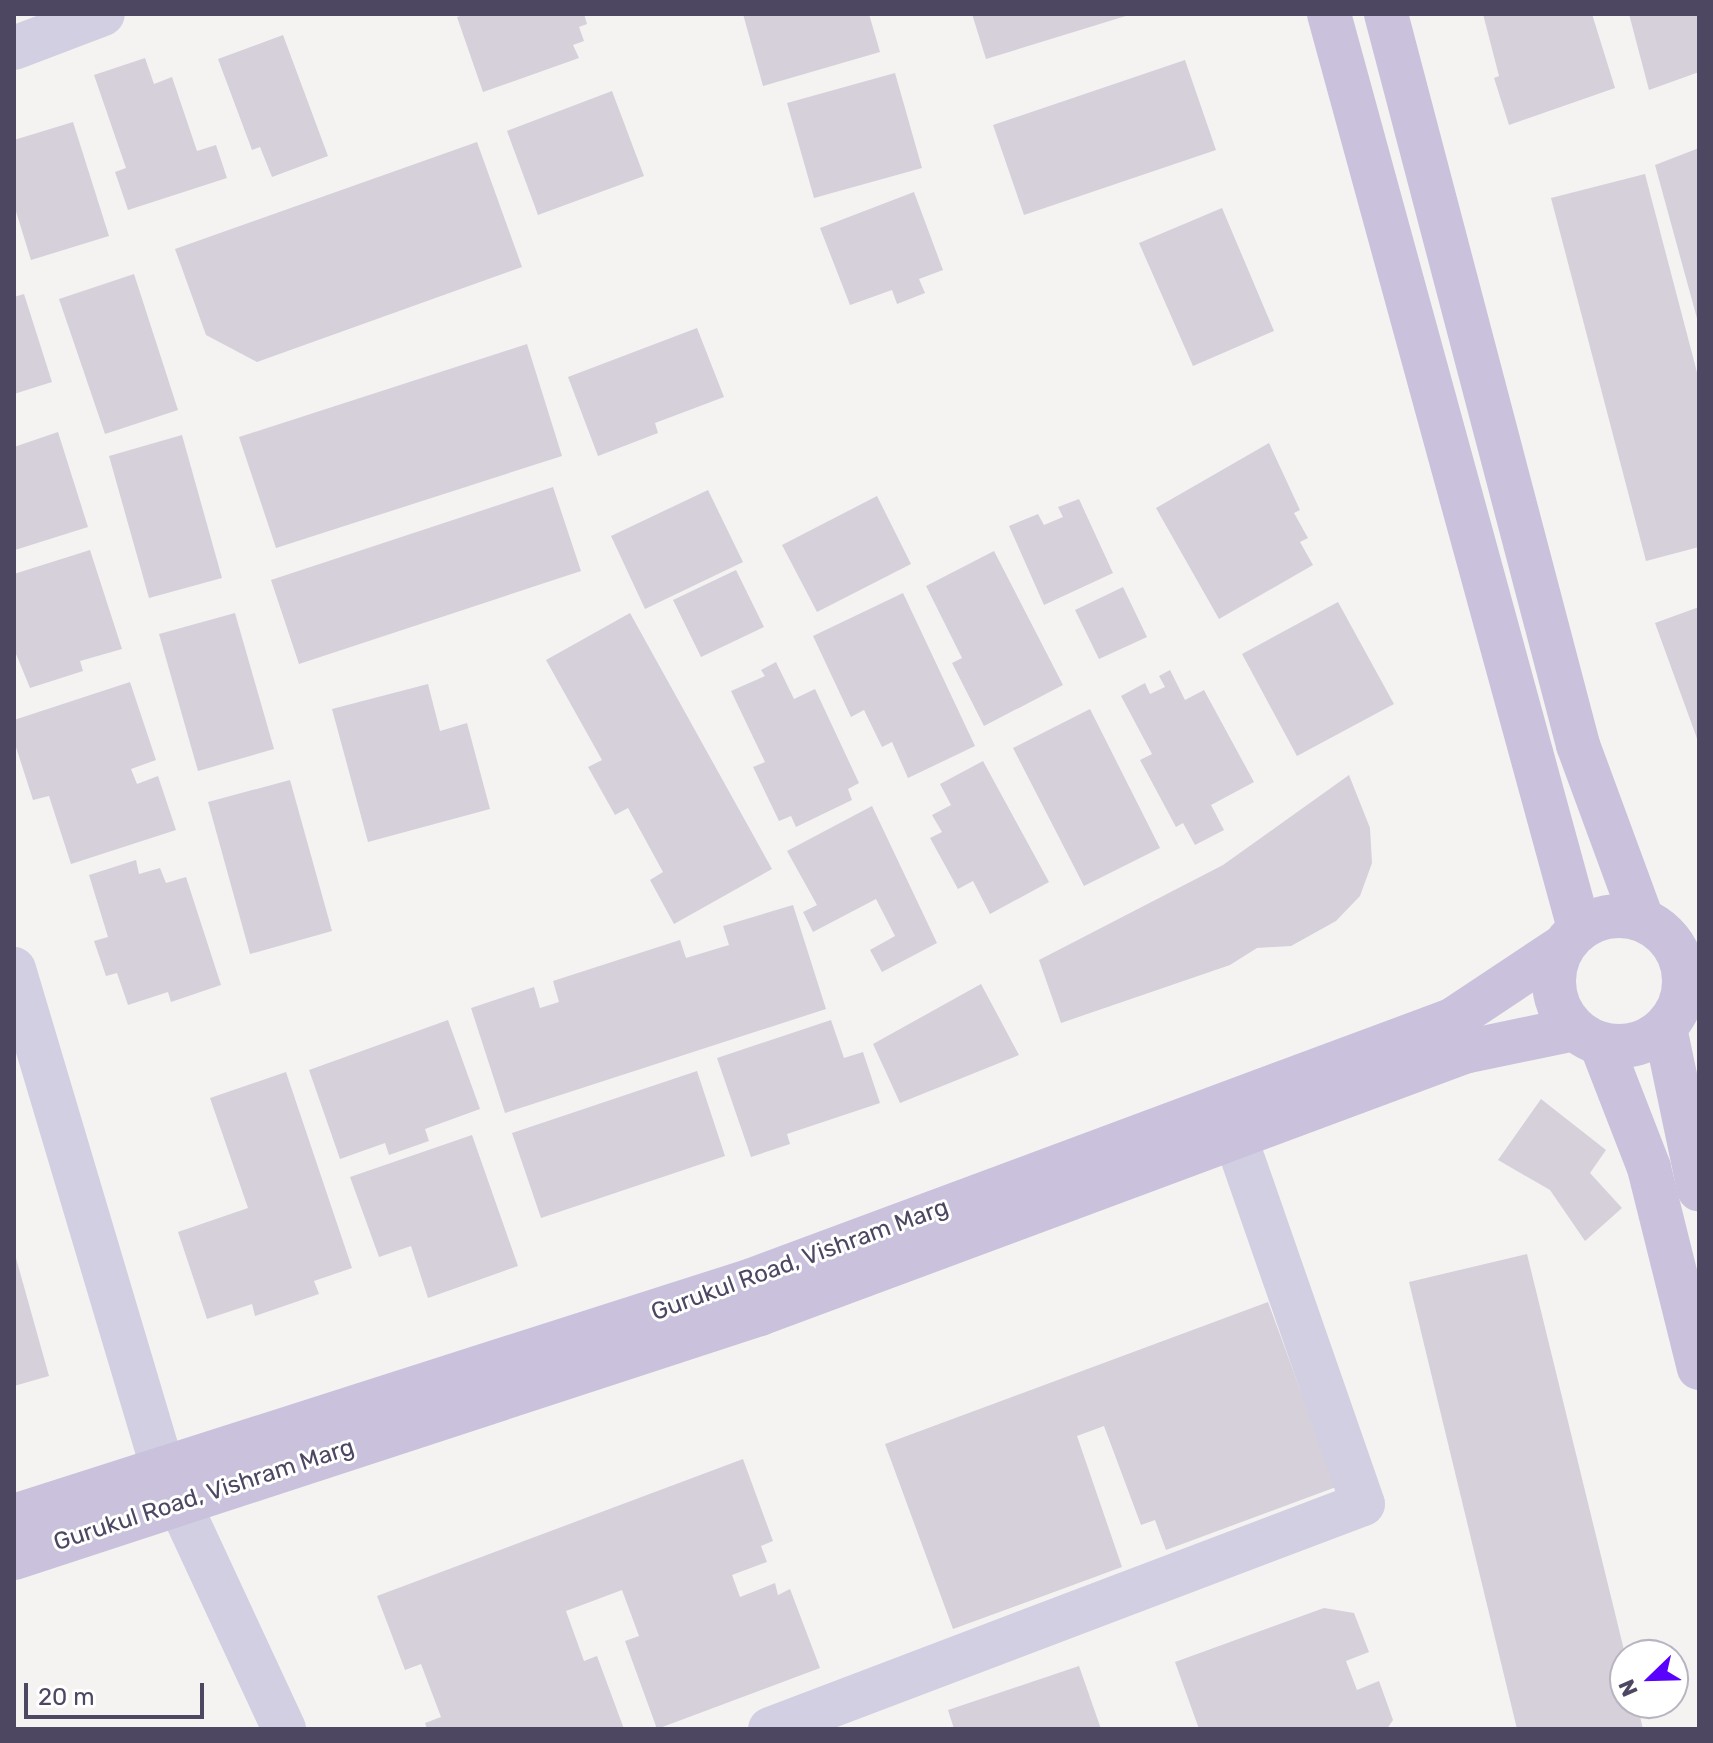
<!DOCTYPE html>
<style>
body{margin:0}
#map{position:relative;width:1713px;height:1743px;overflow:hidden;background:#f4f3f1;font-family:Rubik,sans-serif}
div>[style]{position:absolute}
[style*='--x']{left:calc(var(--x)*1px);top:calc(var(--y)*1px);width:calc(var(--w)*1px);rotate:calc(var(--a)*1deg)}
.building>*{inset:0;background:#d5d0da}
.street>*{height:44px;margin:-22px;padding:0 22px;transform-origin:22px;border-radius:22px;background:#d3cfe2}
.secondary>*{height:44px;margin:-22px;padding:0 22px;transform-origin:22px;border-radius:22px;background:#cac2dc}
.secondary>.ring{margin:-22px;padding:0;box-sizing:content-box;background:none;border:44px solid #cac2dc;border-radius:50%}
span{translate:-50% -50%;white-space:nowrap;text-align:center;line-height:1.15;-webkit-text-stroke:6px #fff;paint-order:stroke}
.street-label{font-size:24px;color:#4d4762}
.frame{position:absolute;inset:0;border:16px solid #4d4762;pointer-events:none}
.north{position:absolute;left:1609px;top:1639px;width:80px;height:80px;box-sizing:border-box;background:#fff;border:2px solid #b8b5c0;border-radius:50%;rotate:247deg;font-size:22px;font-weight:700;line-height:32px;text-align:center;color:#4d4762}
.north::after{content:'';display:block;margin:auto;width:28px;height:36px;background:#5903fc;clip-path:polygon(50% 0,100% 100%,50% 72%,0 100%)}
.scale{position:absolute;left:24px;top:1683px;width:180px;height:36px;box-sizing:border-box;border:4px solid #4d4762;border-top:0;padding-left:10px;font-size:24px;line-height:28px;white-space:nowrap;color:#4d4762;-webkit-text-stroke:6px #fff;paint-order:stroke}
</style>
<div id="map">
<div class="building">
<div style="clip-path:polygon(467px 14px,584px 14px,587px 24px,579px 27px,584px 41px,573px 45px,579px 58px,483px 92px,457px 17px)"></div>
<div style="clip-path:polygon(743px 14px,869px 14px,880px 52px,763px 86px)"></div>
<div style="clip-path:polygon(972px 14px,1129px 14px,1129px 15px,986px 59px)"></div>
<div style="clip-path:polygon(1483px 14px,1592px 14px,1615px 88px,1509px 125px,1494px 78px,1499px 76px)"></div>
<div style="clip-path:polygon(1629px 14px,1699px 14px,1699px 72px,1649px 90px)"></div>
<div style="clip-path:polygon(283px 35px,328px 156px,272px 177px,260px 147px,252px 150px,218px 59px)"></div>
<div style="clip-path:polygon(145px 58px,154px 84px,172px 77px,197px 151px,216px 145px,227px 178px,128px 210px,115px 172px,126px 168px,94px 75px)"></div>
<div style="clip-path:polygon(1185px 60px,1216px 150px,1024px 215px,993px 125px)"></div>
<div style="clip-path:polygon(895px 73px,922px 168px,814px 198px,787px 103px)"></div>
<div style="clip-path:polygon(612px 91px,644px 176px,538px 215px,507px 131px)"></div>
<div style="clip-path:polygon(73px 122px,109px 236px,31px 260px,14px 205px,14px 140px)"></div>
<div style="clip-path:polygon(477px 142px,522px 267px,257px 362px,206px 335px,175px 249px)"></div>
<div style="clip-path:polygon(1699px 148px,1699px 322px,1698px 322px,1655px 165px)"></div>
<div style="clip-path:polygon(1645px 174px,1699px 380px,1699px 547px,1646px 561px,1551px 198px)"></div>
<div style="clip-path:polygon(914px 192px,943px 270px,919px 279px,925px 293px,897px 304px,892px 290px,850px 305px,820px 228px)"></div>
<div style="clip-path:polygon(1222px 208px,1274px 331px,1193px 366px,1139px 243px)"></div>
<div style="clip-path:polygon(134px 274px,178px 410px,105px 434px,59px 299px)"></div>
<div style="clip-path:polygon(24px 294px,52px 382px,14px 394px,14px 297px)"></div>
<div style="clip-path:polygon(697px 328px,724px 397px,655px 423px,658px 433px,598px 456px,568px 377px)"></div>
<div style="clip-path:polygon(527px 344px,562px 456px,276px 548px,239px 437px)"></div>
<div style="clip-path:polygon(58px 432px,88px 527px,15px 550px,14px 447px)"></div>
<div style="clip-path:polygon(182px 435px,222px 578px,149px 598px,109px 456px)"></div>
<div style="clip-path:polygon(1269px 443px,1300px 510px,1294px 513px,1308px 538px,1300px 542px,1313px 565px,1219px 619px,1156px 508px)"></div>
<div style="clip-path:polygon(553px 487px,581px 571px,299px 664px,271px 580px)"></div>
<div style="clip-path:polygon(708px 490px,743px 562px,645px 609px,611px 536px)"></div>
<div style="clip-path:polygon(877px 496px,911px 564px,817px 612px,782px 545px)"></div>
<div style="clip-path:polygon(1079px 499px,1113px 573px,1044px 605px,1009px 526px,1038px 514px,1044px 525px,1063px 517px,1058px 507px)"></div>
<div style="clip-path:polygon(90px 550px,122px 649px,80px 661px,83px 671px,30px 688px,14px 649px,14px 574px)"></div>
<div style="clip-path:polygon(994px 551px,1063px 685px,984px 726px,952px 663px,962px 658px,926px 586px)"></div>
<div style="clip-path:polygon(736px 570px,764px 627px,701px 657px,673px 600px)"></div>
<div style="clip-path:polygon(1123px 587px,1147px 637px,1099px 659px,1075px 610px)"></div>
<div style="clip-path:polygon(903px 593px,975px 746px,908px 778px,892px 742px,882px 747px,864px 710px,851px 717px,813px 636px)"></div>
<div style="clip-path:polygon(1338px 602px,1394px 704px,1297px 756px,1242px 654px)"></div>
<div style="clip-path:polygon(1699px 607px,1699px 744px,1655px 623px)"></div>
<div style="clip-path:polygon(235px 613px,274px 749px,198px 771px,159px 634px)"></div>
<div style="clip-path:polygon(630px 613px,772px 869px,674px 924px,650px 880px,663px 872px,628px 808px,615px 815px,588px 767px,602px 760px,546px 660px)"></div>
<div style="clip-path:polygon(776px 662px,794px 699px,815px 689px,859px 783px,848px 789px,852px 800px,796px 827px,791px 816px,779px 821px,753px 767px,765px 762px,731px 691px,765px 676px,761px 670px)"></div>
<div style="clip-path:polygon(1170px 670px,1185px 700px,1204px 690px,1254px 782px,1211px 805px,1224px 830px,1195px 845px,1183px 823px,1176px 827px,1140px 760px,1152px 754px,1121px 696px,1145px 683px,1150px 694px,1165px 687px,1159px 676px)"></div>
<div style="clip-path:polygon(130px 682px,156px 760px,131px 769px,137px 784px,158px 776px,176px 830px,71px 864px,49px 796px,33px 800px,14px 741px,14px 720px)"></div>
<div style="clip-path:polygon(428px 684px,440px 731px,467px 723px,490px 809px,368px 842px,332px 709px)"></div>
<div style="clip-path:polygon(1090px 709px,1160px 848px,1084px 886px,1013px 748px)"></div>
<div style="clip-path:polygon(983px 761px,1049px 882px,990px 914px,973px 881px,958px 889px,930px 838px,942px 832px,932px 815px,951px 805px,940px 784px)"></div>
<div style="clip-path:polygon(1349px 775px,1370px 828px,1372px 863px,1360px 896px,1336px 921px,1291px 946px,1257px 948px,1230px 965px,1061px 1023px,1039px 960px,1223px 865px)"></div>
<div style="clip-path:polygon(290px 780px,332px 931px,250px 954px,208px 802px)"></div>
<div style="clip-path:polygon(872px 806px,937px 943px,882px 972px,870px 950px,895px 936px,876px 899px,813px 932px,803px 912px,817px 905px,787px 851px)"></div>
<div style="clip-path:polygon(136px 860px,139px 874px,160px 868px,166px 883px,186px 877px,221px 985px,171px 1002px,168px 992px,128px 1005px,117px 973px,106px 976px,94px 941px,108px 937px,89px 875px)"></div>
<div style="clip-path:polygon(793px 905px,826px 1009px,505px 1113px,471px 1008px,534px 987px,540px 1008px,559px 1002px,553px 981px,680px 940px,686px 958px,729px 945px,723px 926px)"></div>
<div style="clip-path:polygon(981px 984px,1019px 1055px,900px 1103px,873px 1044px)"></div>
<div style="clip-path:polygon(448px 1020px,480px 1109px,425px 1129px,429px 1141px,389px 1155px,385px 1143px,340px 1159px,309px 1070px)"></div>
<div style="clip-path:polygon(831px 1020px,844px 1058px,863px 1052px,880px 1103px,787px 1134px,790px 1144px,751px 1157px,717px 1058px)"></div>
<div style="clip-path:polygon(697px 1071px,725px 1156px,541px 1218px,512px 1133px)"></div>
<div style="clip-path:polygon(286px 1072px,352px 1268px,314px 1281px,319px 1294px,255px 1316px,252px 1304px,207px 1319px,178px 1232px,248px 1208px,210px 1098px)"></div>
<div style="clip-path:polygon(1541px 1099px,1606px 1150px,1590px 1173px,1622px 1208px,1585px 1241px,1550px 1190px,1498px 1160px)"></div>
<div style="clip-path:polygon(472px 1135px,518px 1266px,428px 1298px,411px 1246px,379px 1257px,350px 1177px)"></div>
<div style="clip-path:polygon(14px 1251px,49px 1376px,14px 1386px)"></div>
<div style="clip-path:polygon(1527px 1254px,1625px 1654px,1625px 1703px,1637px 1703px,1643px 1729px,1517px 1729px,1409px 1282px)"></div>
<div style="clip-path:polygon(1268px 1302px,1336px 1487px,1166px 1550px,1155px 1520px,1141px 1525px,1104px 1426px,1077px 1436px,1122px 1567px,953px 1629px,885px 1444px)"></div>
<div style="clip-path:polygon(743px 1459px,773px 1541px,761px 1546px,767px 1562px,732px 1575px,740px 1597px,775px 1583px,778px 1595px,790px 1589px,820px 1668px,657px 1729px,625px 1641px,639px 1636px,622px 1590px,566px 1611px,584px 1661px,597px 1656px,624px 1729px,427px 1729px,425px 1723px,441px 1717px,421px 1664px,405px 1670px,377px 1596px)"></div>
<div style="clip-path:polygon(1324px 1608px,1354px 1613px,1369px 1652px,1346px 1661px,1357px 1690px,1379px 1681px,1393px 1720px,1387px 1729px,1199px 1729px,1175px 1662px)"></div>
<div style="clip-path:polygon(1079px 1666px,1101px 1729px,954px 1729px,948px 1710px)"></div>
</div>
<div class="street">
<div style="--x:14;--y:48;--w:95;--a:-20.9"></div>
<div style="--x:14;--y:969;--w:519;--a:73.42"></div>
<div style="--x:162;--y:1466;--w:290;--a:65.1"></div>
<div style="--x:770;--y:1729;--w:634;--a:-20.78"></div>
<div style="--x:1363;--y:1504;--w:389;--a:-109.2"></div>
</div>
<div class="secondary">
<div style="--x:1329;--y:14;--w:948;--a:74.7"></div>
<div style="--x:1386;--y:14;--w:756;--a:75.28"></div>
<div style="--x:1578;--y:745;--w:185;--a:69.8"></div>
<div class="ring" style="left:1554px;top:916px;width:86px;height:86px"></div>
<div style="--x:1665;--y:1028;--w:165;--a:78.1"></div>
<div style="--x:1601;--y:1044;--w:133;--a:68.8"></div>
<div style="--x:1649;--y:1168;--w:206;--a:76"></div>
<div style="--x:14;--y:1516;--w:772;--a:-17.73"></div>
<div style="--x:749;--y:1281;--w:750;--a:-20.37"></div>
<div style="--x:1452;--y:1020;--w:132;--a:-33.6"></div>
<div style="--x:14;--y:1558;--w:785;--a:-18.11"></div>
<div style="--x:760;--y:1314;--w:751;--a:-20.41"></div>
<div style="--x:1464;--y:1052;--w:112;--a:-11.8"></div>
</div>
<div class="street-label">
<span style="left:800px;top:1260px;rotate:-20deg">Gurukul Road, Vishram Marg</span>
<span style="left:204px;top:1495px;rotate:-18deg">Gurukul Road, Vishram Marg</span>
</div>
<div class="frame"></div>
<div class="north">N</div>
<div class="scale">20 m</div>
</div>
